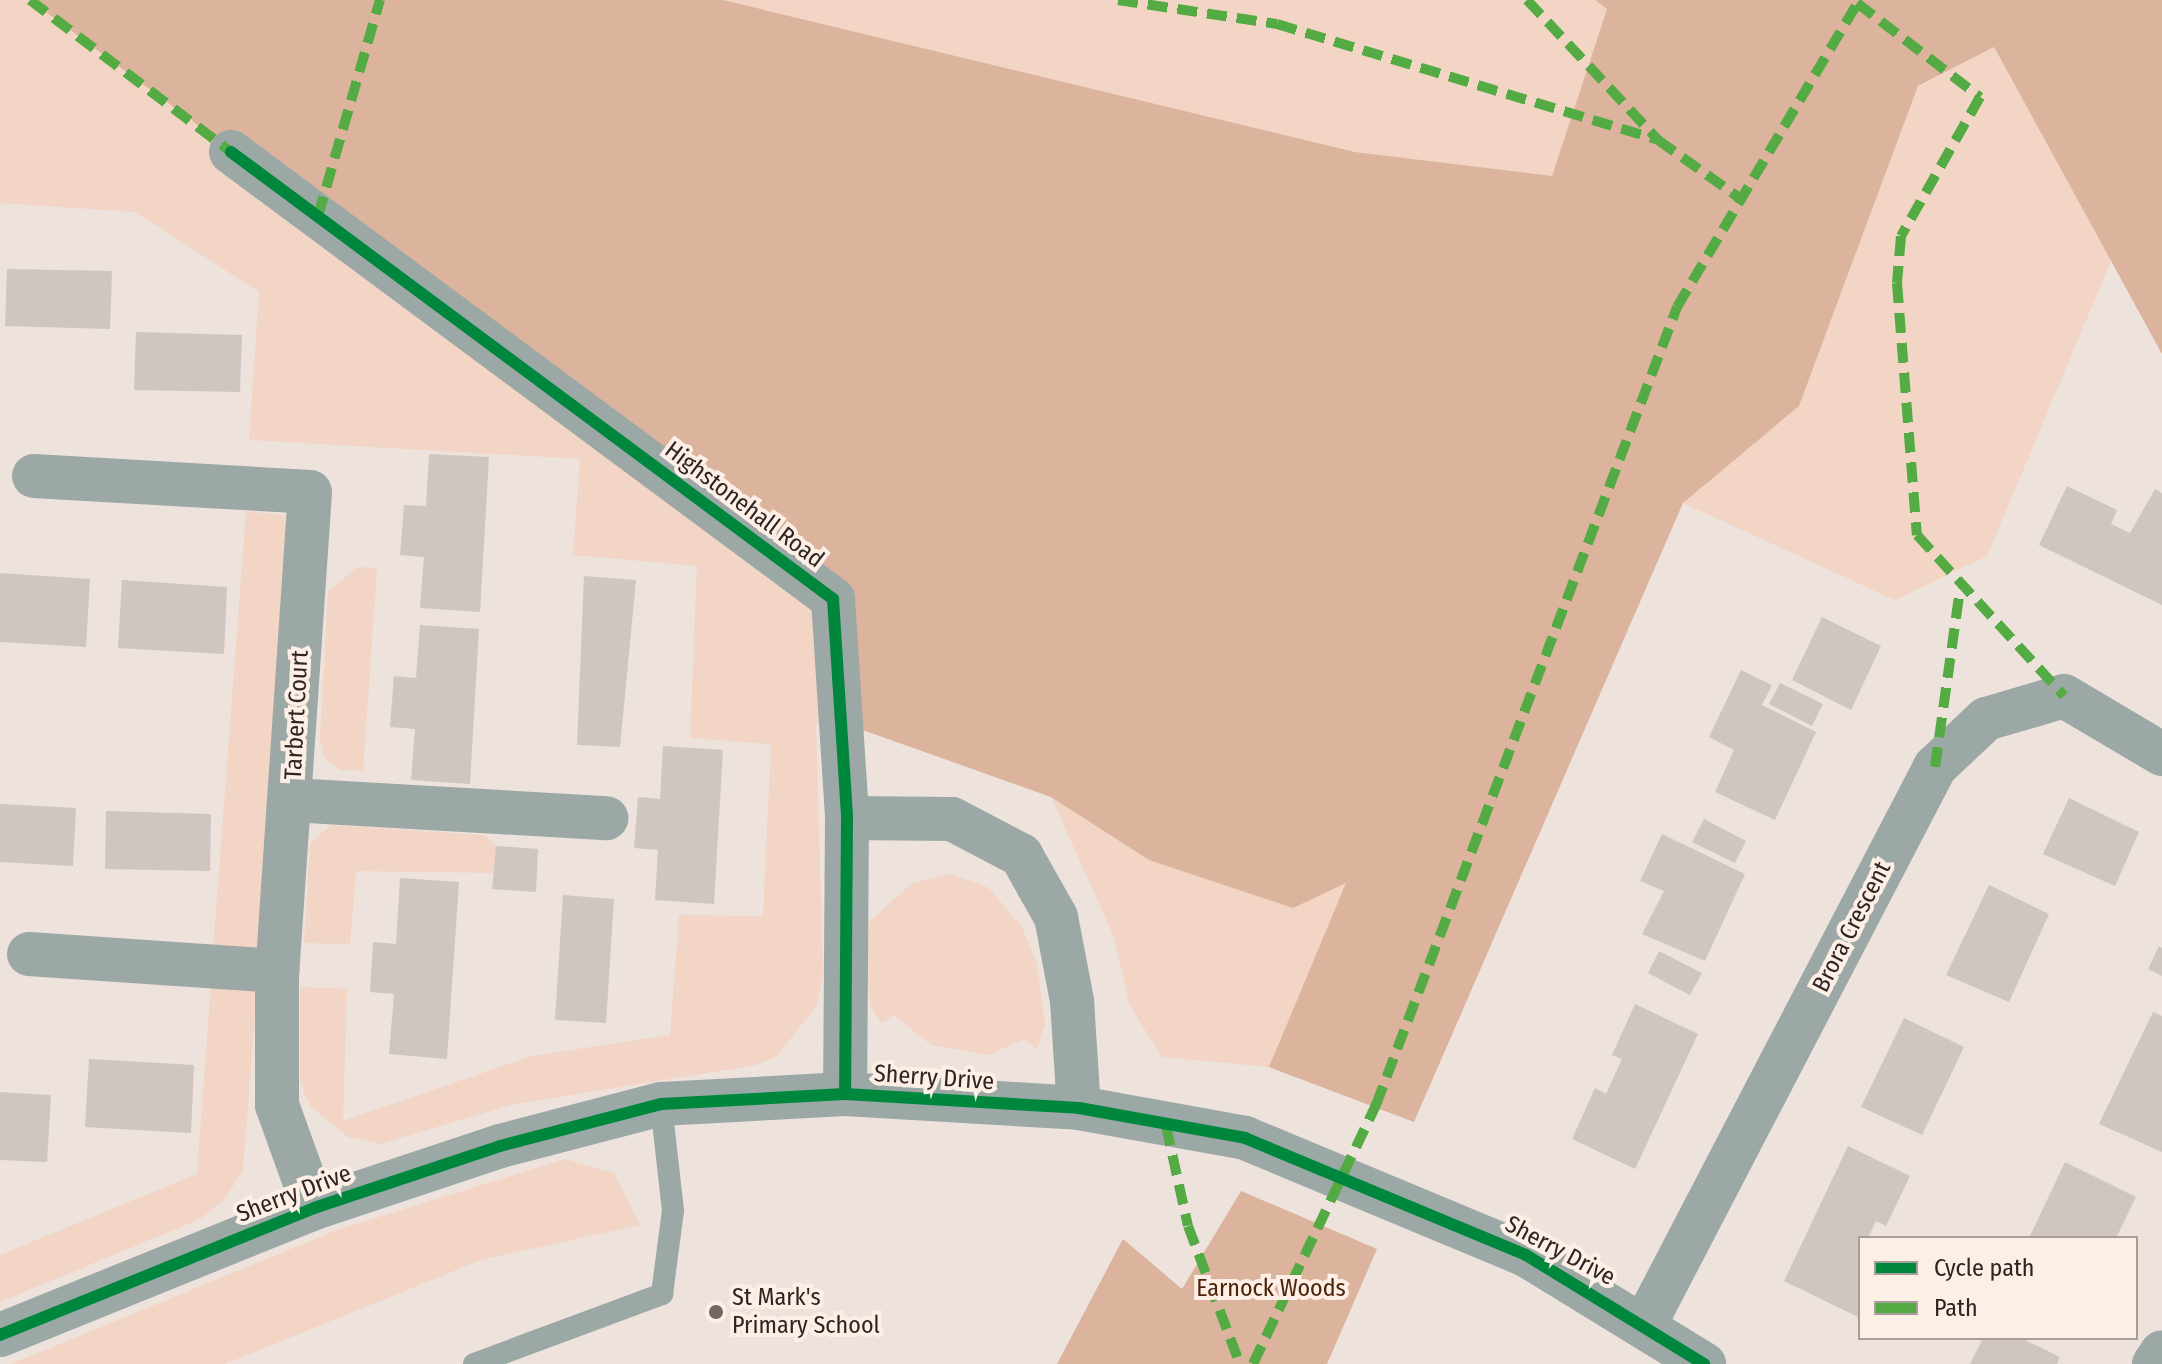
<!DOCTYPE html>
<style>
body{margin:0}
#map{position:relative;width:2162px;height:1364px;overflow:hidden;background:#ede2dc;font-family:"Fira Sans Condensed",sans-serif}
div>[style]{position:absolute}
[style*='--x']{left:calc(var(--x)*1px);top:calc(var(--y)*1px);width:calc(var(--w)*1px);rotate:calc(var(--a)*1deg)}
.green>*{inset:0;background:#f2d5c5}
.forest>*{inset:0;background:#dcb39d}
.building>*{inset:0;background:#cfc6c2}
.service>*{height:22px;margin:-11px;padding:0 11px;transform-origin:11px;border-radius:11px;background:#9ba8a5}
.minor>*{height:44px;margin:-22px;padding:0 22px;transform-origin:22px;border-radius:22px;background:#9ba8a5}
.tertiary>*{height:44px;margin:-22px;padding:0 22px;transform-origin:22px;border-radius:22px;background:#9ba8a5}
.quiet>*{height:10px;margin-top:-5px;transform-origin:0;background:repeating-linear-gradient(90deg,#54aa43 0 20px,transparent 0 30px)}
.cycleway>*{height:12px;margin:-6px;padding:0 6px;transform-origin:6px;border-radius:6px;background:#00873e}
.dots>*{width:22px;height:22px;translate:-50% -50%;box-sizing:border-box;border:4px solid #fdeee6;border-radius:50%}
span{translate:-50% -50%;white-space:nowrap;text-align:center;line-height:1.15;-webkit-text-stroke:8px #fdeee6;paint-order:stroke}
.street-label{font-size:24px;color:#2c2521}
.park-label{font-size:24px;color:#4d2308}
.poi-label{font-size:24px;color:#2c2521}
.left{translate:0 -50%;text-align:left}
.legend{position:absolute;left:1858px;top:1236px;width:280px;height:104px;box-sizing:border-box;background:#fdeee6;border:2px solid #a99e97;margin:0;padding:10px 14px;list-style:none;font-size:24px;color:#2c2521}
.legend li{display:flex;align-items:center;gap:16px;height:40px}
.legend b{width:40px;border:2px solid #a99e97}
</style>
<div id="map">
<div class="green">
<div style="clip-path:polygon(0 0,30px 0,833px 599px,843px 723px,816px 723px,823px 972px,817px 1005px,777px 1056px,756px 1065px,511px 1105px,380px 1144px,348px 1137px,310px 1106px,300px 1082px,300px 987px,347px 989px,343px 1121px,532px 1056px,670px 1035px,679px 915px,763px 916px,771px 744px,690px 738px,697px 566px,573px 555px,580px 459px,249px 440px,259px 292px,135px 212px,0 203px)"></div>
<div style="clip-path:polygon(723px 0,1595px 0,1607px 8px,1552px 176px,1355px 152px)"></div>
<div style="clip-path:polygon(1994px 47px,2111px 261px,1987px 556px,1895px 600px,1683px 503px,1799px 406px,1918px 87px)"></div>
<div style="clip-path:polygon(246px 511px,288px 516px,260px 954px,213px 951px)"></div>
<div style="clip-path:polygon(357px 567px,377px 568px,363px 771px,340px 770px,324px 757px,320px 740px,328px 592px)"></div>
<div style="clip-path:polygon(1051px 797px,1149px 860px,1347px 882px,1269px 1067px,1162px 1057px,1129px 1004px,1114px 937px)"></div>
<div style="clip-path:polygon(331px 825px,484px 835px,496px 846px,494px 873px,356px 871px,350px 944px,304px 943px,310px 843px)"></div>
<div style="clip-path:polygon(951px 874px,989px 888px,1022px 927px,1037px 964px,1045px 1024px,1037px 1049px,1024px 1039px,988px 1055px,931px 1045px,894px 1015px,882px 1023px,871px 1007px,863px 946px,869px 922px,912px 883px)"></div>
<div style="clip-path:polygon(211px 984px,257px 988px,243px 1170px,225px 1199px,200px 1219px,0 1302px,0 1255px,197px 1174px)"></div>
<div style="clip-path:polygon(565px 1159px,614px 1173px,640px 1225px,481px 1260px,225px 1364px,11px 1364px,337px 1230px)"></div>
</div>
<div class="forest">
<div style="clip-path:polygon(30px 0,723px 0,1355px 152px,1552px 176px,1607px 9px,1595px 0,2162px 0,2162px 354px,1994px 47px,1918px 86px,1799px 406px,1683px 503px,1414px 1122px,1269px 1067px,1346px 883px,1293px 908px,1149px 860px,1051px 797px,843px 723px,833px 599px)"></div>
<div style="clip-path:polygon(1241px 1191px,1377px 1249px,1327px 1364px,1057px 1364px,1123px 1239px,1182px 1289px)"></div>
</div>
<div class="building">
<div style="clip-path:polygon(7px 269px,112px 271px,110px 329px,5px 326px)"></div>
<div style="clip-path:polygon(136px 332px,242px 335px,240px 392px,134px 390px)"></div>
<div style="clip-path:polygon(429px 454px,489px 457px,480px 612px,420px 608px,424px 557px,400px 555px,404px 505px,426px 506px)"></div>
<div style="clip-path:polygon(2067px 486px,2117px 510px,2111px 524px,2130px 533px,2155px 489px,2162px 493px,2162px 605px,2039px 545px)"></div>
<div style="clip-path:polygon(0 573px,90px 579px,86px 647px,0 642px)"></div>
<div style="clip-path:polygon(584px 576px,636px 580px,620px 747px,577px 745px)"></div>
<div style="clip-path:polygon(122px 580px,227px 587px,224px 654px,118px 648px)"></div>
<div style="clip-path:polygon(1822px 617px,1881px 646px,1851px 710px,1792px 680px)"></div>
<div style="clip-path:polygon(420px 625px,479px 629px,470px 784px,411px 780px,415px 729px,390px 727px,394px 676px,416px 678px)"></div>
<div style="clip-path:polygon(1741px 670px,1772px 685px,1762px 705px,1816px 732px,1775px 820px,1715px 792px,1734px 750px,1709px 737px)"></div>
<div style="clip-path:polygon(1780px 683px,1823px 704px,1812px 726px,1769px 704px)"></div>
<div style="clip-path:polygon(663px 746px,723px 750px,714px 904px,655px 900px,658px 850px,634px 848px,638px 797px,660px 799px)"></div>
<div style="clip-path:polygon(2069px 798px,2139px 832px,2115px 886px,2043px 854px)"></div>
<div style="clip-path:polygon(0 804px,76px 808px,73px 866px,0 862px)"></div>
<div style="clip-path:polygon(106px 811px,211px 814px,210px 871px,105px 869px)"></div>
<div style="clip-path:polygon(1704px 819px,1746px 841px,1735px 863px,1692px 842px)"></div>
<div style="clip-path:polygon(1662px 834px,1745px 874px,1705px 961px,1642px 934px,1664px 891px,1640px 881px)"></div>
<div style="clip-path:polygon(496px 846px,538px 849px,536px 892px,492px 889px)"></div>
<div style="clip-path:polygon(400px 878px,459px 882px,447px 1059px,389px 1054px,394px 994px,370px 992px,373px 942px,396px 944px)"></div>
<div style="clip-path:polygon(1989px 885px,2049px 914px,2009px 1002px,1946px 975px)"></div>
<div style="clip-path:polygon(563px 895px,614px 899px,606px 1023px,555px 1020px)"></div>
<div style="clip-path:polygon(2159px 946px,2162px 948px,2162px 976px,2148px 969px)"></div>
<div style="clip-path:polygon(1659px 951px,1702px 973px,1690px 995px,1648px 973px)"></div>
<div style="clip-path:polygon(1635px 1004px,1698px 1034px,1635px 1169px,1572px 1139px,1595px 1088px,1606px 1094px,1622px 1059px,1612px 1055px)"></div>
<div style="clip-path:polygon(2153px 1012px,2162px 1016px,2162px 1152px,2099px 1124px)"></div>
<div style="clip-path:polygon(1904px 1018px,1964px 1047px,1922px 1135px,1861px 1107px)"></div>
<div style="clip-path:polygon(89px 1059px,194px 1065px,191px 1133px,85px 1127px)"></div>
<div style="clip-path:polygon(0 1092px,51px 1095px,47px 1162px,0 1160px)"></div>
<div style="clip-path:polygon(1848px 1146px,1910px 1176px,1886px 1226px,1876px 1221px,1868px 1238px,1860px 1238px,1860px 1318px,1784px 1281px)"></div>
<div style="clip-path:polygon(2065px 1162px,2136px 1197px,2116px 1238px,2029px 1238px)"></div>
<div style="clip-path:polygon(1983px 1338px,2021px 1338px,2060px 1357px,2057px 1364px,1970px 1364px)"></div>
</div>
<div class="service">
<div style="--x:474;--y:1364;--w:201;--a:-20.4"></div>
<div style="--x:662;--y:1294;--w:84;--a:-82.5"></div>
<div style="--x:673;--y:1211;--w:108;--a:-96.4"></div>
</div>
<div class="minor">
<div style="--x:231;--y:152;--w:750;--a:36.59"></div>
<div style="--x:833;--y:599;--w:219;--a:86.3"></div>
<div style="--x:847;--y:818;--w:276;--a:90.4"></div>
<div style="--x:34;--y:476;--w:276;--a:3.3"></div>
<div style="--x:310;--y:492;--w:480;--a:93.9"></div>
<div style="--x:277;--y:971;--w:134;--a:90"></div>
<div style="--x:277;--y:1105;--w:109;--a:70.2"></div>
<div style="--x:291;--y:800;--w:316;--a:3.3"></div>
<div style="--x:847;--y:818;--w:105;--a:0.5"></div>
<div style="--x:952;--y:819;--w:78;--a:27.6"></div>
<div style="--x:1021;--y:855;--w:71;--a:60.6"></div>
<div style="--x:1056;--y:917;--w:86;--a:79.2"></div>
<div style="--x:1072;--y:1001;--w:107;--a:86.3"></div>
<div style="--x:29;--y:954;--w:249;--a:3.9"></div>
<div style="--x:1646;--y:1322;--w:626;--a:-62.49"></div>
<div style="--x:1935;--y:767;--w:70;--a:-43.3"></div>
<div style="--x:1986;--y:719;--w:81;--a:-16.4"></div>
<div style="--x:2064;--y:696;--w:114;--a:30.6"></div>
<div style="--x:2154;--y:1364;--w:14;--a:-56"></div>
</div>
<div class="tertiary">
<div style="--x:0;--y:1335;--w:339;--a:-22"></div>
<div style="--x:314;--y:1208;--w:196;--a:-18.4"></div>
<div style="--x:500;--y:1146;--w:166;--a:-14.6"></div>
<div style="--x:661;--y:1104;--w:184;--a:-3.1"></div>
<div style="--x:845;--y:1094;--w:234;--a:3.4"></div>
<div style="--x:1079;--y:1108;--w:169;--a:10.2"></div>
<div style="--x:1245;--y:1138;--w:304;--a:22.6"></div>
<div style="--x:1526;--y:1255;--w:209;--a:31.5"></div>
</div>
<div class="quiet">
<div style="--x:30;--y:0;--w:252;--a:37.1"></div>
<div style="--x:1118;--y:0;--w:161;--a:8.6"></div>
<div style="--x:1277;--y:24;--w:398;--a:16.9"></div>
<div style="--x:1527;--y:0;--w:192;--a:46.9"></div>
<div style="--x:1658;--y:140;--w:102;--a:35.4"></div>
<div style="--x:1857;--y:3;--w:155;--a:37.4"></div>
<div style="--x:1980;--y:97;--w:160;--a:119.6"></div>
<div style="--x:1901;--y:236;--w:47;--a:94.9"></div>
<div style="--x:1897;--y:283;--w:253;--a:85.5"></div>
<div style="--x:1917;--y:535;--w:218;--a:47.6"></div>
<div style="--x:318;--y:216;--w:225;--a:-74"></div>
<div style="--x:1935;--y:767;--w:180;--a:-82"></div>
<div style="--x:1166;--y:1126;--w:102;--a:77.6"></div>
<div style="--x:1188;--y:1226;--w:147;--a:69.4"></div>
<div style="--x:1253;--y:1364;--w:287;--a:-64.6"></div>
<div style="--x:1376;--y:1105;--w:853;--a:-69.33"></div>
<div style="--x:1677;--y:307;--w:357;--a:-59.3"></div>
</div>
<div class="cycleway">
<div style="--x:231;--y:152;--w:750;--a:36.59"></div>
<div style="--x:833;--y:599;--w:219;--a:86.3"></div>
<div style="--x:847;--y:818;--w:276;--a:90.4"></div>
<div style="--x:0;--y:1335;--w:339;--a:-22"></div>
<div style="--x:314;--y:1208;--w:196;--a:-18.4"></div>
<div style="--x:500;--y:1146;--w:166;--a:-14.6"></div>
<div style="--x:661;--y:1104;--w:184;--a:-3.1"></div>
<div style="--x:845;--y:1094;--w:234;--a:3.4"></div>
<div style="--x:1079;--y:1108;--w:169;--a:10.2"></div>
<div style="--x:1245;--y:1138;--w:304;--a:22.6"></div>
<div style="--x:1526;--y:1255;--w:209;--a:31.5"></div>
</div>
<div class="dots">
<div style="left:716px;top:1312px;background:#706762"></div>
</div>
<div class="street-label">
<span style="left:744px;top:505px;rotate:37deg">Highstonehall Road</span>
<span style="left:297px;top:715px;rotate:-87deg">Tarbert Court</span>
<span style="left:1852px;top:927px;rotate:-63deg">Brora Crescent</span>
<span style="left:934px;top:1078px;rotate:4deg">Sherry Drive</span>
<span style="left:294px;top:1194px;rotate:-21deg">Sherry Drive</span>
<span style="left:1560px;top:1251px;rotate:28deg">Sherry Drive</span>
</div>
<div class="park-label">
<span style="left:1271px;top:1289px">Earnock Woods</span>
</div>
<div class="poi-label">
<span class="left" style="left:732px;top:1312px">St Mark's<br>Primary School</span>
</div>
<ul class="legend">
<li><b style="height:10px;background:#00873e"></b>Cycle path</li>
<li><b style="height:10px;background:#54aa43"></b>Path</li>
</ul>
</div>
